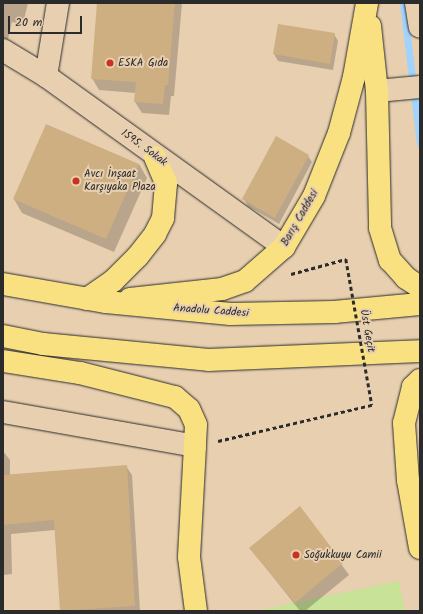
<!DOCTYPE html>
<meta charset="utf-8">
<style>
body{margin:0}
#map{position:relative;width:423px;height:614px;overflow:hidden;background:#e7cfb0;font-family:Kalam,sans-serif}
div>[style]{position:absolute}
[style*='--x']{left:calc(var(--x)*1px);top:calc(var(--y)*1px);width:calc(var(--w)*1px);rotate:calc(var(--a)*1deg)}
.green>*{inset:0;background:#c8e298}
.shadow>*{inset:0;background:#0003}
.stream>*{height:7px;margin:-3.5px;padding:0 3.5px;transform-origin:3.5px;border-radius:3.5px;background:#a1d3ff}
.building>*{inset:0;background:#ceaf82}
.path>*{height:2.5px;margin-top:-1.25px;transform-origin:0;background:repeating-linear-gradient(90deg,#2b2b2b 0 4px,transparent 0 7px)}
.roads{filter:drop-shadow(0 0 1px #2b2b2b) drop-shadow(0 0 1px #2b2b2b)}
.minor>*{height:22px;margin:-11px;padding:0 11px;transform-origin:11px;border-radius:11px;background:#e7cfb0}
.major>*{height:22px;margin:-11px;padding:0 11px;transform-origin:11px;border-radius:11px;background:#f9e181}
.highway>*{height:22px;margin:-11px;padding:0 11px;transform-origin:11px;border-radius:11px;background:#f9e181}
.path-bridge>*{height:2.5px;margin-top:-1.25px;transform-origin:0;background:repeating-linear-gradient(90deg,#2b2b2b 0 4px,transparent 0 7px)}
.dots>*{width:11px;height:11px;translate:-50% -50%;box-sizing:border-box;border:2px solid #e7cfb0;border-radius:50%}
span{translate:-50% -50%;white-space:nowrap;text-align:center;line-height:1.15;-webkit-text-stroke:4px #e7cfb0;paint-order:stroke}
.poi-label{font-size:11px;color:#2b2b2b}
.left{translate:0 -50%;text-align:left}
.street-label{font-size:11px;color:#2b2b2b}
.frame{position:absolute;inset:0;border:4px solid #2b2b2b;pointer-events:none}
.scale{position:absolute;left:8px;top:16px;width:74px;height:18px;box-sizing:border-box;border:2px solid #2b2b2b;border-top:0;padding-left:5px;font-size:12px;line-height:14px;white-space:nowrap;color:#2b2b2b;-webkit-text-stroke:3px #e7cfb0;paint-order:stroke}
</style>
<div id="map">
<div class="green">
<div style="clip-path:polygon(399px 581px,405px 611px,255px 611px)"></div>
</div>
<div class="shadow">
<div style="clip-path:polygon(3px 3px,28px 3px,23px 24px,12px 22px,8px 39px,3px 38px)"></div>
<div style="clip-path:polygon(98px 3px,182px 3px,174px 96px,171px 96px,169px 115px,142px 113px,135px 102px,136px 93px,99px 90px,92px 78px)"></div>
<div style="clip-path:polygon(279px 25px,334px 34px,338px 41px,333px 70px,278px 61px,274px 54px)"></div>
<div style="clip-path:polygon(308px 156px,312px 162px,279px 224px,248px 206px,244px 199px)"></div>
<div style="clip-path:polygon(139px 164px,147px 178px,114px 252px,22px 213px,14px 199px)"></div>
<div style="clip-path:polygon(3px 451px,10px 460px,10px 475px,126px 466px,132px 475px,140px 611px,61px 611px,55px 530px,11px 534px,12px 574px,3px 575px)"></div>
<div style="clip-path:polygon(300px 507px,349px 575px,305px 611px,300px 611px,250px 548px)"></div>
</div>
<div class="stream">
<div style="--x:403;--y:3;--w:142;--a:83.1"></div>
</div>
<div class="building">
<div style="clip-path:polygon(97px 3px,175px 3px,168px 85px,165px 85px,163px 104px,134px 102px,136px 82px,91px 79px)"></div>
<div style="clip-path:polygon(278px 24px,335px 33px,330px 64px,273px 54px)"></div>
<div style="clip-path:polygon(46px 124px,139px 164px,106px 239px,13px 199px)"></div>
<div style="clip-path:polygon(276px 136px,309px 155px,275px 218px,242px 199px)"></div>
<div style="clip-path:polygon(127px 465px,135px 606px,60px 611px,54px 520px,3px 525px,3px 475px)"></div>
<div style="clip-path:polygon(300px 506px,343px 563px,295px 603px,249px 548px)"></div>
</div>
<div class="path">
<div style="--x:291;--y:274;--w:57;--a:-15.3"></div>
<div style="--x:218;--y:441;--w:158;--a:-13.2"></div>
</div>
<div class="roads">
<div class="minor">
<div style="--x:416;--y:3;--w:24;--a:81"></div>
<div style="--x:3;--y:50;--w:50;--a:31.2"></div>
<div style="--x:46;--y:76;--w:293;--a:35.7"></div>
<div style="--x:46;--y:76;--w:74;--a:-80.7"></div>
<div style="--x:377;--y:91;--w:43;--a:-5.3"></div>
<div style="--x:3;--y:412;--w:195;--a:10"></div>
</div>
<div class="major">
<div style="--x:370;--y:26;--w:65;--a:83.9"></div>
<div style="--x:377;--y:91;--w:137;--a:88.7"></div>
<div style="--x:380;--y:228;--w:34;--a:73"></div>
<div style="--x:390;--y:260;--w:24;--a:48"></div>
<div style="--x:406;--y:278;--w:17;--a:33"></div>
<div style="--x:130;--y:299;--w:93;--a:-6.2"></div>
<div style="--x:222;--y:289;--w:24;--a:-19"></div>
<div style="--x:245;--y:281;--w:52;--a:-41.1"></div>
<div style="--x:284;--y:247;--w:59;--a:-59.5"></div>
<div style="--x:314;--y:196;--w:68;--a:-68.4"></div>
<div style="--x:339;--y:133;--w:58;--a:-75"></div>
<div style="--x:354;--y:77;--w:75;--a:-80"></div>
<div style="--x:195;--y:446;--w:111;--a:93.1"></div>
<div style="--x:189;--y:557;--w:54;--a:82.6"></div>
</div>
<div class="highway">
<div style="--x:3;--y:284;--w:105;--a:9.9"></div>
<div style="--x:106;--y:302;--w:125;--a:5.5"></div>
<div style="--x:230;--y:314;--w:104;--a:-1.1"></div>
<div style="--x:334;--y:312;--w:86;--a:-5.3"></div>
<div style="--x:87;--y:299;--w:32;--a:-35"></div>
<div style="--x:113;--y:281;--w:35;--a:-45"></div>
<div style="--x:138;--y:256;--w:28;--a:-52"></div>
<div style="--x:155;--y:234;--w:18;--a:-63"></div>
<div style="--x:163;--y:218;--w:35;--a:-85"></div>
<div style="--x:166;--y:183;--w:28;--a:-113"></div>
<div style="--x:3;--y:336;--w:41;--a:11.3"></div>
<div style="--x:43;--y:344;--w:166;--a:5.5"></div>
<div style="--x:208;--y:360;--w:212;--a:-2.4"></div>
<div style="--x:3;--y:361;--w:78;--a:8.9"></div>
<div style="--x:80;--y:373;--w:98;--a:14.2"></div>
<div style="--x:175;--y:397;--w:18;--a:41"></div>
<div style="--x:189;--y:409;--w:17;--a:66"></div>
<div style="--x:196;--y:425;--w:21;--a:93"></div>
<div style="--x:420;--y:380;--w:10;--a:135"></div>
<div style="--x:413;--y:387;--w:37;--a:104"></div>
<div style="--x:404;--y:423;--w:57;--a:86"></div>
<div style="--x:408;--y:480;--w:69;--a:80"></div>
</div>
</div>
<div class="path-bridge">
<div style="--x:346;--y:259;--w:148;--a:79.9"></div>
</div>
<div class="dots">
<div style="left:110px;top:63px;background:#c8321e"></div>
<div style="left:76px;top:181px;background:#c8321e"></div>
<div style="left:296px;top:555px;background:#c8321e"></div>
</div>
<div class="poi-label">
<span class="left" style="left:118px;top:63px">ESKA Gıda</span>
<span class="left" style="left:84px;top:181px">Avcı İnşaat<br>Karşıyaka Plaza</span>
<span class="left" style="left:304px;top:555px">Soğukkuyu Camii</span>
</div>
<div class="street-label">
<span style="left:144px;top:148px;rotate:36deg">1595. Sokak</span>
<span style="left:300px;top:218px;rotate:-60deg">Barış Caddesi</span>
<span style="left:211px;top:311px;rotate:4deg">Anadolu Caddesi</span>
<span style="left:367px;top:331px;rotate:80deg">Üst Geçit</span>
</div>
<div class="frame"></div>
<div class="scale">20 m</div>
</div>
